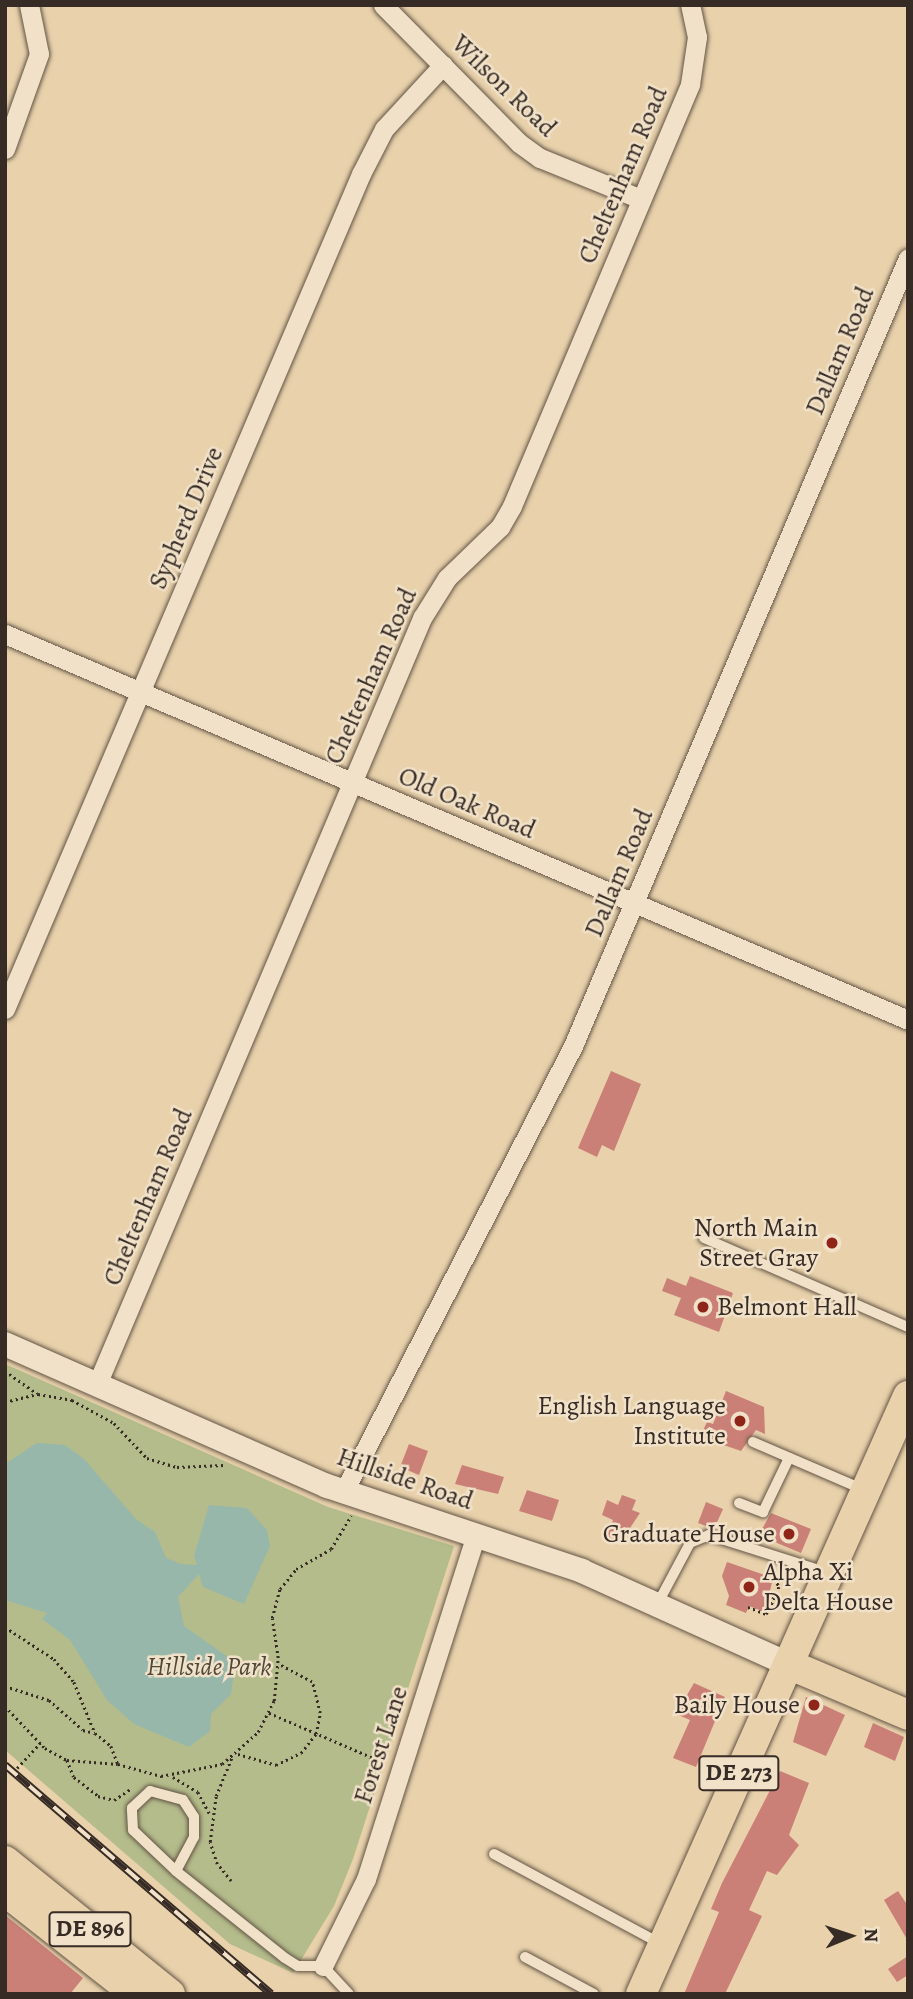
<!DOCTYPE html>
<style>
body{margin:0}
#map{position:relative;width:913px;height:1999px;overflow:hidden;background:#e8d1ab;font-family:Alegreya,serif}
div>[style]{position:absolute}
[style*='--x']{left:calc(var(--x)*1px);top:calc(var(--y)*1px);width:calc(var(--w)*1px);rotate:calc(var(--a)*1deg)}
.green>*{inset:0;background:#b4bc8b}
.water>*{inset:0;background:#97b7ab}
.building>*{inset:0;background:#cb8077}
.path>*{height:2.5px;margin-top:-1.25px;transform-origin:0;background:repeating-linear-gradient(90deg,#372b25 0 2px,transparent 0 5.5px)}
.roads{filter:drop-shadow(0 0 2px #635446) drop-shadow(0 0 2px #635446)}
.service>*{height:10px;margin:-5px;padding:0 5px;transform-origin:5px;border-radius:5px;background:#f0e1c8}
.minor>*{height:19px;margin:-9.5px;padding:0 9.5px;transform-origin:9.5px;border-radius:9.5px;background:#f0e1c8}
.tertiary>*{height:24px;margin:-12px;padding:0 12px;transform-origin:12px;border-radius:12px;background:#f0e1c8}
.primary>*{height:30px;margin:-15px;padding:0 15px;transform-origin:15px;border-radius:15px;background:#e8d1ab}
.rail>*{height:8px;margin-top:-4px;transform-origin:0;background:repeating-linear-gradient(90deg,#f0e1c8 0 16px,#372b25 0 32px);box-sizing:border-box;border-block:2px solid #372b25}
.dots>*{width:19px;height:19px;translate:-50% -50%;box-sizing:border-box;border:4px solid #f0e1c8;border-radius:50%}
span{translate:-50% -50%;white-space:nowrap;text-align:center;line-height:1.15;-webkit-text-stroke:5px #f0e1c8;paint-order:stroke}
.shield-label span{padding:2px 5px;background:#f0e1c8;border:2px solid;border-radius:5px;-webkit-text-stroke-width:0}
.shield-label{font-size:24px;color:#372b25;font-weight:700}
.street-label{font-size:26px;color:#372b25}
.poi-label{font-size:26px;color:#372b25}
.right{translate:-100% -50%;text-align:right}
.left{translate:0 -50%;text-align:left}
.park-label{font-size:26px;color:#504839;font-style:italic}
.frame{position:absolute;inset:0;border:7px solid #372b25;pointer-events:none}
.north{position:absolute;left:815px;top:1901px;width:70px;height:70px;-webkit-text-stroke:5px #f0e1c8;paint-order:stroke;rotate:88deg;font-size:19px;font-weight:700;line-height:28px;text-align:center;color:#372b25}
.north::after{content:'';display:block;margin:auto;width:24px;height:32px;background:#372b25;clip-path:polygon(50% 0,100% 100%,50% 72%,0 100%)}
</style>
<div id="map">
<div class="green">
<div style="clip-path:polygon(5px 1364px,328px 1507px,454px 1546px,353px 1859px,334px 1906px,293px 1973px,230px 1944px,5px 1750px)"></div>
</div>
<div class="water">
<div style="clip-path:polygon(37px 1443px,65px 1445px,84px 1459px,136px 1519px,155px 1532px,166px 1558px,181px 1564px,197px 1565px,194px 1556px,209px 1505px,247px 1508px,267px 1530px,270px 1546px,244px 1604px,203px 1587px,199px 1574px,178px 1597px,184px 1626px,232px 1660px,234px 1672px,231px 1694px,211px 1714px,210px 1731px,189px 1747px,134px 1724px,107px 1700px,70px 1640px,42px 1619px,47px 1613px,5px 1600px,5px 1464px)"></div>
</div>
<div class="building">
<div style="clip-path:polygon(611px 1071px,641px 1084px,614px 1151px,602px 1145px,597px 1157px,578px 1148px)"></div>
<div style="clip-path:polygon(690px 1276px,733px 1293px,719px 1332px,674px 1315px,681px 1298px,662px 1291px,667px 1278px,686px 1286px)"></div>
<div style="clip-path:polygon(726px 1391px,764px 1407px,765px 1434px,756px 1430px,741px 1451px,700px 1437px,707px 1422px,713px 1424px)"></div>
<div style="clip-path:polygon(409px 1444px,428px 1451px,419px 1475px,400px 1467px)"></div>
<div style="clip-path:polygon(462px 1465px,504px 1477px,498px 1494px,455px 1484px)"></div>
<div style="clip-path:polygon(527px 1490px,559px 1500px,552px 1521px,519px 1511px)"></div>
<div style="clip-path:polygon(622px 1495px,636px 1500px,632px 1510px,640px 1513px,620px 1543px,606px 1537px,613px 1520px,602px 1515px,607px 1500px,618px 1505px)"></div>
<div style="clip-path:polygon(706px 1502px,723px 1509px,714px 1529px,698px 1523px)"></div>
<div style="clip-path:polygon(771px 1513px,811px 1529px,801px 1553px,777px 1543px,762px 1529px)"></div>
<div style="clip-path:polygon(727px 1562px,773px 1578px,765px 1612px,749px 1606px,746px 1613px,726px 1605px,729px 1596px,722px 1576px)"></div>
<div style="clip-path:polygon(694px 1683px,725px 1697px,696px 1767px,673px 1758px,690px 1720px,676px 1714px)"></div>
<div style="clip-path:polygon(806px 1697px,845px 1715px,826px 1756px,793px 1742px)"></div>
<div style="clip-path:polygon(873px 1723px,904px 1737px,895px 1761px,864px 1747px)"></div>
<div style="clip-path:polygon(780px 1771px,809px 1783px,789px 1835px,799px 1845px,777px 1875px,767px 1871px,749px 1910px,762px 1916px,725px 1994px,684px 1994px,719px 1912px,711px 1909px,722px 1883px)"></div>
<div style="clip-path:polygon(898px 1891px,908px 1906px,908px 1941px,884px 1900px)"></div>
<div style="clip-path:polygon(5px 1915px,83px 1978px,70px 1994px,5px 1994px)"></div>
<div style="clip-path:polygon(908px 1956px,908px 1975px,897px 1982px,888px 1969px)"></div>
</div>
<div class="path">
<div style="--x:5;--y:1371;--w:39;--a:35"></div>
<div style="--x:5;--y:1373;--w:17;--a:90"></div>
<div style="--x:5;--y:1402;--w:34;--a:-14"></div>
<div style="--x:38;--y:1394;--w:35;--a:10"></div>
<div style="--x:72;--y:1400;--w:48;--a:28.7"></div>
<div style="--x:114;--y:1423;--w:48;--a:46.7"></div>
<div style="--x:147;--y:1458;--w:31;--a:17"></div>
<div style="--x:177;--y:1467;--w:47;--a:-2.4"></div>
<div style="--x:771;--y:1568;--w:21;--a:67"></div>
<div style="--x:779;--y:1587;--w:12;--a:104"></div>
<div style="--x:776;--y:1599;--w:16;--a:22"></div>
<div style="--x:767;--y:1594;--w:7;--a:27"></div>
<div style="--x:748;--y:1607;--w:19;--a:21"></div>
<div style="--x:766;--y:1614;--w:18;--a:-63"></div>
<div style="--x:5;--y:1627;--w:59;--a:33.1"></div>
<div style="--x:54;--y:1659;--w:30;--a:49"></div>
<div style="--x:74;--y:1682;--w:55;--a:67.6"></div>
<div style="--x:95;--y:1733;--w:21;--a:39"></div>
<div style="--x:111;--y:1746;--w:19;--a:69"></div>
<div style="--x:5;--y:1686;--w:46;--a:17.7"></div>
<div style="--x:49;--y:1700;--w:45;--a:41.4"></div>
<div style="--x:83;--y:1730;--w:12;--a:14"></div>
<div style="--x:5;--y:1706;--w:58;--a:46.4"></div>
<div style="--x:45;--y:1748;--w:25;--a:29"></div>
<div style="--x:67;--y:1760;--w:51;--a:4.5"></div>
<div style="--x:118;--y:1764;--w:45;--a:15.6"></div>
<div style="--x:161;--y:1776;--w:62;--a:-11.1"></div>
<div style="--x:222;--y:1764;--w:48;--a:-41.6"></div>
<div style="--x:258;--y:1732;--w:35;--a:-63"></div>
<div style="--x:274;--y:1701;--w:43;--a:-84.7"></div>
<div style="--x:278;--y:1658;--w:40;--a:-98.5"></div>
<div style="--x:272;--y:1618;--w:30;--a:-75"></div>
<div style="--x:280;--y:1589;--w:26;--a:-51"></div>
<div style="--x:296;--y:1569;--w:40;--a:-29.7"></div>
<div style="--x:331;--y:1549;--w:39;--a:-59"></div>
<div style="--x:269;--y:1713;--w:126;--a:23.3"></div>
<div style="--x:238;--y:1754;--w:40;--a:16"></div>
<div style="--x:276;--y:1765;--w:28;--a:-26"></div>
<div style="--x:301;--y:1753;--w:24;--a:-52"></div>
<div style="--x:316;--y:1734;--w:21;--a:-79"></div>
<div style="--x:320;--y:1713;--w:32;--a:-104"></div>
<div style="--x:312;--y:1682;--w:38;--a:-152"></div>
<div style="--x:67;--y:1760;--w:18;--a:68"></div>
<div style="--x:74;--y:1777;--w:31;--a:38"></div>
<div style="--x:98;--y:1796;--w:16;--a:14"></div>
<div style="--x:114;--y:1800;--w:22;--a:-34"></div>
<div style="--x:17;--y:1768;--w:34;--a:-47"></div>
<div style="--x:173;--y:1777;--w:29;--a:31"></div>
<div style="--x:198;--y:1792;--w:26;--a:62"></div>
<div style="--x:231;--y:1881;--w:22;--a:-129"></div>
<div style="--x:217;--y:1864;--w:23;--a:-108"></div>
<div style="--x:210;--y:1842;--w:46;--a:-82.6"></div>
<div style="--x:216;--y:1796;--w:42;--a:-67.7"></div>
</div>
<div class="roads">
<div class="service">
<div style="--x:704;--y:1238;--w:223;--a:23.6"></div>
<div style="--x:753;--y:1442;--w:119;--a:23.3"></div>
<div style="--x:739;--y:1503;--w:26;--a:21"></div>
<div style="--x:763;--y:1512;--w:60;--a:-64.3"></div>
<div style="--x:658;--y:1603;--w:68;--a:-61.9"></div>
<div style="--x:690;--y:1543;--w:21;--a:-23"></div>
<div style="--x:709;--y:1535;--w:122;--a:17.7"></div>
<div style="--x:150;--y:1791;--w:34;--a:15"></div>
<div style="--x:183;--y:1800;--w:20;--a:57"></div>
<div style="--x:194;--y:1817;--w:20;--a:90"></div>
<div style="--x:194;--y:1837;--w:38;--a:118"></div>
<div style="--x:176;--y:1871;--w:59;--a:-136.4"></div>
<div style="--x:133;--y:1830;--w:22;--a:-93"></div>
<div style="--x:132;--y:1808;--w:25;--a:-43"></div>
<div style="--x:494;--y:1854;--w:187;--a:28.3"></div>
<div style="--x:176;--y:1871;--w:139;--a:38.6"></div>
<div style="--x:285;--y:1958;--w:15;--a:32"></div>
<div style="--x:298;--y:1966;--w:25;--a:0"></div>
<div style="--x:323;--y:1966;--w:38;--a:47"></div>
<div style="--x:525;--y:1957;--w:78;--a:28.2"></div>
</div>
<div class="minor">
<div style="--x:383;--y:5;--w:194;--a:45.4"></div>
<div style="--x:519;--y:143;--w:26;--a:36"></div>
<div style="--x:540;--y:158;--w:109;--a:22.1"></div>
<div style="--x:5;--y:149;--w:101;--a:-70.3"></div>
<div style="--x:39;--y:54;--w:50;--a:-101.5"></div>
<div style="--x:5;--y:634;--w:982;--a:23.14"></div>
<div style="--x:5;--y:1009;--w:908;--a:-66.91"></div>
<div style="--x:361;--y:174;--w:51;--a:-62.9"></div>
<div style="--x:384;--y:129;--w:87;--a:-47.3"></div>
<div style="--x:98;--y:1382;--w:830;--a:-67.02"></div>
<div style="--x:422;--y:618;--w:47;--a:-58"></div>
<div style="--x:447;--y:578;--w:74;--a:-43.9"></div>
<div style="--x:500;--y:527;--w:24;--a:-60"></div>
<div style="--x:512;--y:506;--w:458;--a:-67.1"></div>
<div style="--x:690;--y:84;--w:48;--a:-81.5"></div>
<div style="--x:697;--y:37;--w:33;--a:-102"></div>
<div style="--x:343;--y:1493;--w:503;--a:-62.77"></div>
<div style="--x:573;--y:1046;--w:856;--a:-66.97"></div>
<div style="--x:323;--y:1966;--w:97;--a:-63.7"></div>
<div style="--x:366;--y:1879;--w:361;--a:-72.3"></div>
</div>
<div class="tertiary">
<div style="--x:5;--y:1344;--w:352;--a:23.8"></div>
<div style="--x:327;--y:1486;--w:269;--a:18.4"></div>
<div style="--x:582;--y:1571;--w:226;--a:24.3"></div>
</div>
<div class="primary">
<div style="--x:788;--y:1664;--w:130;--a:23"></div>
<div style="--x:5;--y:1861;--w:212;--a:38.9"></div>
<div style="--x:5;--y:1891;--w:167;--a:38.2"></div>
<div style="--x:641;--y:1994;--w:655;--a:-65.94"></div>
</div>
</div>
<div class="rail">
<div style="--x:5;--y:1765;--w:351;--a:40.7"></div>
</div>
<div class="dots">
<div style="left:832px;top:1243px;background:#8f2418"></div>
<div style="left:703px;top:1307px;background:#8f2418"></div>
<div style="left:740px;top:1421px;background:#8f2418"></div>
<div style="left:789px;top:1534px;background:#8f2418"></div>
<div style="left:749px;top:1587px;background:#8f2418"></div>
<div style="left:814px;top:1705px;background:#8f2418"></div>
</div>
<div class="shield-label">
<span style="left:739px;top:1773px">DE 273</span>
<span style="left:90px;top:1929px">DE 896</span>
</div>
<div class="street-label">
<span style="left:504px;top:86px;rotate:44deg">Wilson Road</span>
<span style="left:623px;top:175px;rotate:-67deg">Cheltenham Road</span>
<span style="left:840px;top:351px;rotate:-67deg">Dallam Road</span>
<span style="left:186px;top:518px;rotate:-67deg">Sypherd Drive</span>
<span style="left:371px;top:676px;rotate:-66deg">Cheltenham Road</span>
<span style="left:467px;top:803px;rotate:23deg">Old Oak Road</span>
<span style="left:619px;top:873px;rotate:-67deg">Dallam Road</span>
<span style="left:148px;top:1197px;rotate:-67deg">Cheltenham Road</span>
<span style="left:405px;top:1479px;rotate:19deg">Hillside Road</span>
<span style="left:381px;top:1745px;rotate:-72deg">Forest Lane</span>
</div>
<div class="poi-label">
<span class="right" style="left:818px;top:1243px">North Main<br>Street Gray</span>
<span class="left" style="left:717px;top:1307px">Belmont Hall</span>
<span class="right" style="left:726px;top:1421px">English Language<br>Institute</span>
<span class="right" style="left:775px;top:1534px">Graduate House</span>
<span class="left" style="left:763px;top:1587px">Alpha Xi<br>Delta House</span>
<span class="right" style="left:800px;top:1705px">Baily House</span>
</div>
<div class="park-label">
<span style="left:209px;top:1667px">Hillside Park</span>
</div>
<div class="frame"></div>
<div class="north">N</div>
</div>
